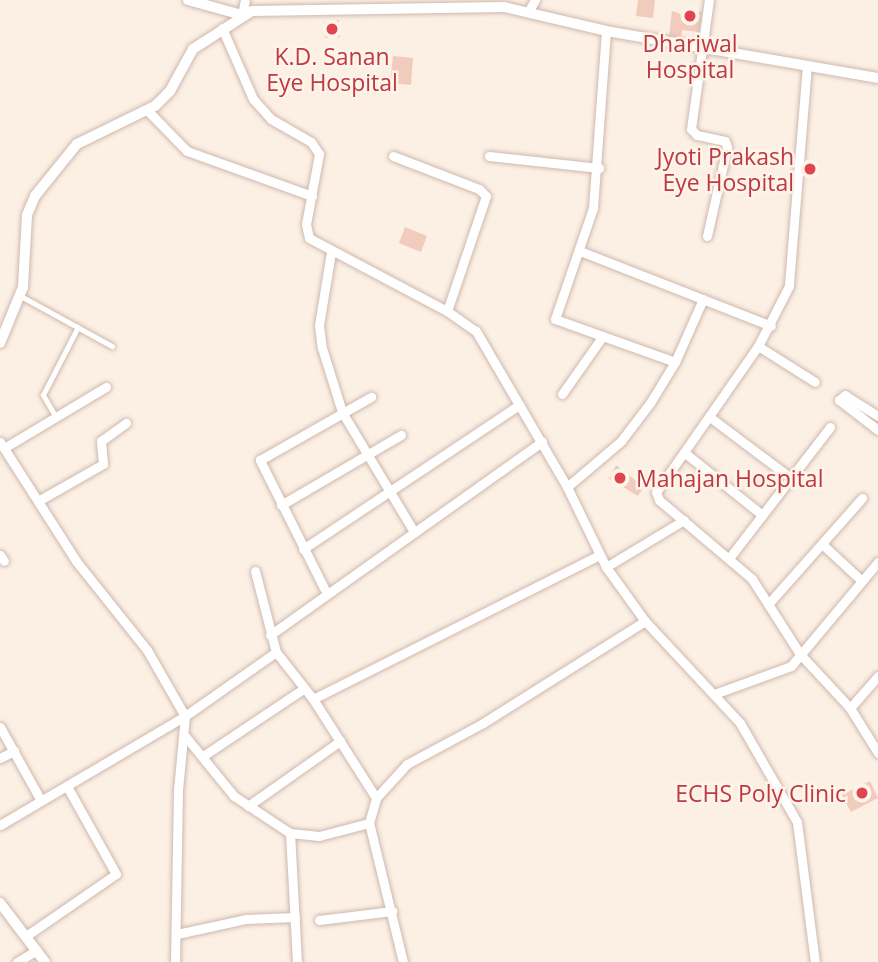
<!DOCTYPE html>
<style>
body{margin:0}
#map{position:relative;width:878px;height:962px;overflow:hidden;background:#fcf0e4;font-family:"Open Sans",sans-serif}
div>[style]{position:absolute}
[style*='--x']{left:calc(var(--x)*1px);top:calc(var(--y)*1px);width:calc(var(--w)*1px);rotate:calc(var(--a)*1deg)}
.building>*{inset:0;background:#f1cbbc}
.roads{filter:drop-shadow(0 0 2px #cfb8ae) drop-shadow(0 0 2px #cfb8ae)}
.service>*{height:4.5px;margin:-2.25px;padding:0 2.25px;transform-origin:2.25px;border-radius:2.25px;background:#fff}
.minor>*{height:9px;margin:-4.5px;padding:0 4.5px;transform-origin:4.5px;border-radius:4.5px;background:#fff}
.tertiary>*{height:10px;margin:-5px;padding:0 5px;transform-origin:5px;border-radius:5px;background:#fff}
.dots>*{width:19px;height:19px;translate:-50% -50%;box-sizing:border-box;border:4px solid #fff4ea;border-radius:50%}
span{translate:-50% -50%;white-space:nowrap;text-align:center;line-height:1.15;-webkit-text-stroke:5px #fff4ea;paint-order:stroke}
.health-label{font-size:23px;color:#be3a42}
.right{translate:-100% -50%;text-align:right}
.left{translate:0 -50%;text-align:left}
</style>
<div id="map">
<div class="building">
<div style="clip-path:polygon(638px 0,655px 0,653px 18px,636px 16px)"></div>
<div style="clip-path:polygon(686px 10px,702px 12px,699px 32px,682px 30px,681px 37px,669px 36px,672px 11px,686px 16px)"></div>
<div style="clip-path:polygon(339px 20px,340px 37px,325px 38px,324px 22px)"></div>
<div style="clip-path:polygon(393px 56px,413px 58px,411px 85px,390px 83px)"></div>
<div style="clip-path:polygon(806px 163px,816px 164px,815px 171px,805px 170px)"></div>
<div style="clip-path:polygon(405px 227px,427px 236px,421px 252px,399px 243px)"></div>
<div style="clip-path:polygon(616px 465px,644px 487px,638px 496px,609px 479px)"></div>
<div style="clip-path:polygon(870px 781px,878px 798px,851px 812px,842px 795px)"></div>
</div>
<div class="roads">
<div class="service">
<div style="--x:21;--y:296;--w:104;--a:28.8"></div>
<div style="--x:55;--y:416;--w:24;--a:-120"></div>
<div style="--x:43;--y:395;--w:76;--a:-62.8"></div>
</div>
<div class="minor">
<div style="--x:528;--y:12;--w:14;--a:-60"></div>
<div style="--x:242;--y:15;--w:15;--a:-79"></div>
<div style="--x:222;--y:28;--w:77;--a:66.4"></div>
<div style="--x:253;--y:99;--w:27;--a:48"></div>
<div style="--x:271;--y:119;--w:46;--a:29.9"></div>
<div style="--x:311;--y:142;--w:14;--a:56"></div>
<div style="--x:319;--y:154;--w:71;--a:100.5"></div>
<div style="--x:306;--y:224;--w:14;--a:78"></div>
<div style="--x:309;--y:238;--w:156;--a:27.9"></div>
<div style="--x:447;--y:311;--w:35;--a:35"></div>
<div style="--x:476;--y:331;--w:181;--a:59.7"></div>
<div style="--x:567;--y:487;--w:89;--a:64"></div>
<div style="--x:606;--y:567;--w:67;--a:54.2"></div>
<div style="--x:645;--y:621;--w:139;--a:47"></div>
<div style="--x:740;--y:723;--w:114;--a:60.1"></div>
<div style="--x:797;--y:822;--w:141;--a:82.7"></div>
<div style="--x:606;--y:31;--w:177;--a:94.2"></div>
<div style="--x:593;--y:208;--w:117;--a:108.9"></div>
<div style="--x:555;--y:319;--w:127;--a:19.7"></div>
<div style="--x:807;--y:65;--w:222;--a:94.7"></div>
<div style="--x:789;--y:286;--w:68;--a:117.3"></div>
<div style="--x:758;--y:346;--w:178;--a:124.9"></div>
<div style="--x:656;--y:492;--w:9;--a:69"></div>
<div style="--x:659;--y:500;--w:122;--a:40.3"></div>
<div style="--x:752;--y:579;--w:89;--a:57.4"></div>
<div style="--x:800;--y:654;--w:74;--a:47.2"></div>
<div style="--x:850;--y:708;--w:53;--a:58.1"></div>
<div style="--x:147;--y:110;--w:57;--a:45.7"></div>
<div style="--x:187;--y:151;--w:133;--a:19.8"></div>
<div style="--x:393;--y:156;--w:92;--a:21"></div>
<div style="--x:479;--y:189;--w:10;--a:45"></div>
<div style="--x:486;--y:196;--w:121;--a:108.7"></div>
<div style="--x:489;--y:156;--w:111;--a:6.2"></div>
<div style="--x:707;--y:236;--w:91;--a:-77.3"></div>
<div style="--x:727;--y:147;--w:6;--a:-108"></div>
<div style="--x:725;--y:141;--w:29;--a:-168"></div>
<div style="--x:697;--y:135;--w:8;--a:-135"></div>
<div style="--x:691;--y:129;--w:130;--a:-82.1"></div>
<div style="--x:580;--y:251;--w:205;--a:21.4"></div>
<div style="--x:331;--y:252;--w:74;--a:99.3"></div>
<div style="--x:319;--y:325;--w:23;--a:83"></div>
<div style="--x:322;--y:348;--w:67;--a:72.6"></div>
<div style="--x:342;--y:412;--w:140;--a:59"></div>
<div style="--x:758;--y:346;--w:67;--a:32.3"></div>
<div style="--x:562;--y:394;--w:70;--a:-54.9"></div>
<div style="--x:878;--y:416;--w:39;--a:-148"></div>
<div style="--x:845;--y:395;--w:8;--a:140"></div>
<div style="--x:839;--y:400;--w:49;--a:37.6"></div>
<div style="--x:711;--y:418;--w:100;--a:36.9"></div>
<div style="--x:0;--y:442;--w:141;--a:57.4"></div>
<div style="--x:76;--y:561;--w:114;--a:51.4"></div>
<div style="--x:147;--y:650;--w:76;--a:60.1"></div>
<div style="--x:185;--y:716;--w:74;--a:95.4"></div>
<div style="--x:178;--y:790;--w:172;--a:91"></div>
<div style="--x:4;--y:448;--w:119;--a:-30.9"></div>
<div style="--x:685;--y:453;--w:99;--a:38.8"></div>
<div style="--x:567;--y:487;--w:71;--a:-40.4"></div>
<div style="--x:621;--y:441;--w:48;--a:-52.7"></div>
<div style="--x:650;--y:403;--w:48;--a:-58.6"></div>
<div style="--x:675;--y:362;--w:69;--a:-66"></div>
<div style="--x:38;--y:501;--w:75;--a:-29.6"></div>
<div style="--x:103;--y:464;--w:23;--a:-95"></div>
<div style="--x:101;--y:441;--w:31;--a:-36"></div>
<div style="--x:281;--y:505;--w:139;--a:-30.3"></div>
<div style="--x:822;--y:544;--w:54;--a:42.8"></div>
<div style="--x:303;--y:549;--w:260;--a:-33.7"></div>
<div style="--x:0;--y:555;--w:7;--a:56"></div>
<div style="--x:730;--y:557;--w:164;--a:-52.4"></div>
<div style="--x:606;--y:567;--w:91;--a:-31.1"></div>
<div style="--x:255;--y:571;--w:84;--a:75.5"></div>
<div style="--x:276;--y:652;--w:60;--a:51.8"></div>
<div style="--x:313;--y:699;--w:117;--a:57.5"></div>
<div style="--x:326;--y:592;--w:148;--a:-116.6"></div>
<div style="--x:260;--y:460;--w:128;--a:-29.6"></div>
<div style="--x:770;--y:602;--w:139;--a:-48.5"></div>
<div style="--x:270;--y:635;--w:334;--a:-35.4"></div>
<div style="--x:717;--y:693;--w:79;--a:-20"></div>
<div style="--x:791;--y:666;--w:136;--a:-50.1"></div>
<div style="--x:313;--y:699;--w:320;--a:-26.7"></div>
<div style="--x:850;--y:708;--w:43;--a:-48.8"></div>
<div style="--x:0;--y:727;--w:82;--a:60.9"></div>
<div style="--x:185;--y:736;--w:77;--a:50.8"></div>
<div style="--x:234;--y:796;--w:67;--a:33.5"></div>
<div style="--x:290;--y:833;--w:29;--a:6"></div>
<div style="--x:319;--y:836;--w:52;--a:-14.6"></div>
<div style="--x:203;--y:756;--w:120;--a:-33.8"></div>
<div style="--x:0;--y:758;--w:16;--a:-27"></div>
<div style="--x:248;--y:806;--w:113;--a:-35.2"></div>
<div style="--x:0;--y:825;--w:215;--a:-30.5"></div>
<div style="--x:185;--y:716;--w:111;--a:-35.1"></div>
<div style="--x:290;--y:833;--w:129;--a:86.9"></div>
<div style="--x:319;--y:920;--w:74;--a:-7"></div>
<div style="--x:177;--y:934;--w:71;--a:-12.3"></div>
<div style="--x:246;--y:919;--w:49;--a:-2.3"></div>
<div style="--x:26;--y:936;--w:109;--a:-34.6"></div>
<div style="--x:116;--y:874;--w:98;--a:-119.2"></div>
<div style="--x:17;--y:962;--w:23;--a:-31"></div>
<div style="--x:403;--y:962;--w:143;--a:-103.7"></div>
<div style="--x:369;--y:823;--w:26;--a:-74"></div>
<div style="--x:376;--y:798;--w:46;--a:-47.6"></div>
<div style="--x:407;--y:764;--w:86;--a:-28.3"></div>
<div style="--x:483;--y:723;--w:191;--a:-32.2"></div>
</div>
<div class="tertiary">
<div style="--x:188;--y:0;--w:56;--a:15.5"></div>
<div style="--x:0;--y:343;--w:61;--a:-67.7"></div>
<div style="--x:23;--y:287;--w:72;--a:-86.8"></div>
<div style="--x:27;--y:215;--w:21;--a:-67"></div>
<div style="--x:35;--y:196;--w:67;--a:-51.1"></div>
<div style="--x:77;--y:144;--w:87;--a:-26"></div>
<div style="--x:155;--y:106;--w:21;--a:-45"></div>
<div style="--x:170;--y:91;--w:48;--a:-61.3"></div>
<div style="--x:193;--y:49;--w:70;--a:-32.8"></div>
<div style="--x:252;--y:11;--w:252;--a:-0.9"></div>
<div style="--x:504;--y:7;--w:105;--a:13.2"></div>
<div style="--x:606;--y:31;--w:276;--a:9.8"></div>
<div style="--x:0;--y:903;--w:74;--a:52.7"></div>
</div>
</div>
<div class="dots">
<div style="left:690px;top:16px;background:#e0444e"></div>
<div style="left:332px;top:29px;background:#e0444e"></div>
<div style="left:810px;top:169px;background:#e0444e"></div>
<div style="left:620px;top:478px;background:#e0444e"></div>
<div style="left:862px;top:793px;background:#e0444e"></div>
</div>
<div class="health-label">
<span style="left:690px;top:56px">Dhariwal<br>Hospital</span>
<span style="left:332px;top:69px">K.D. Sanan<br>Eye Hospital</span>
<span class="right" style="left:794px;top:169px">Jyoti Prakash<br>Eye Hospital</span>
<span class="left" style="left:636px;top:478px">Mahajan Hospital</span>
<span class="right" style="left:846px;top:793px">ECHS Poly Clinic</span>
</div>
</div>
